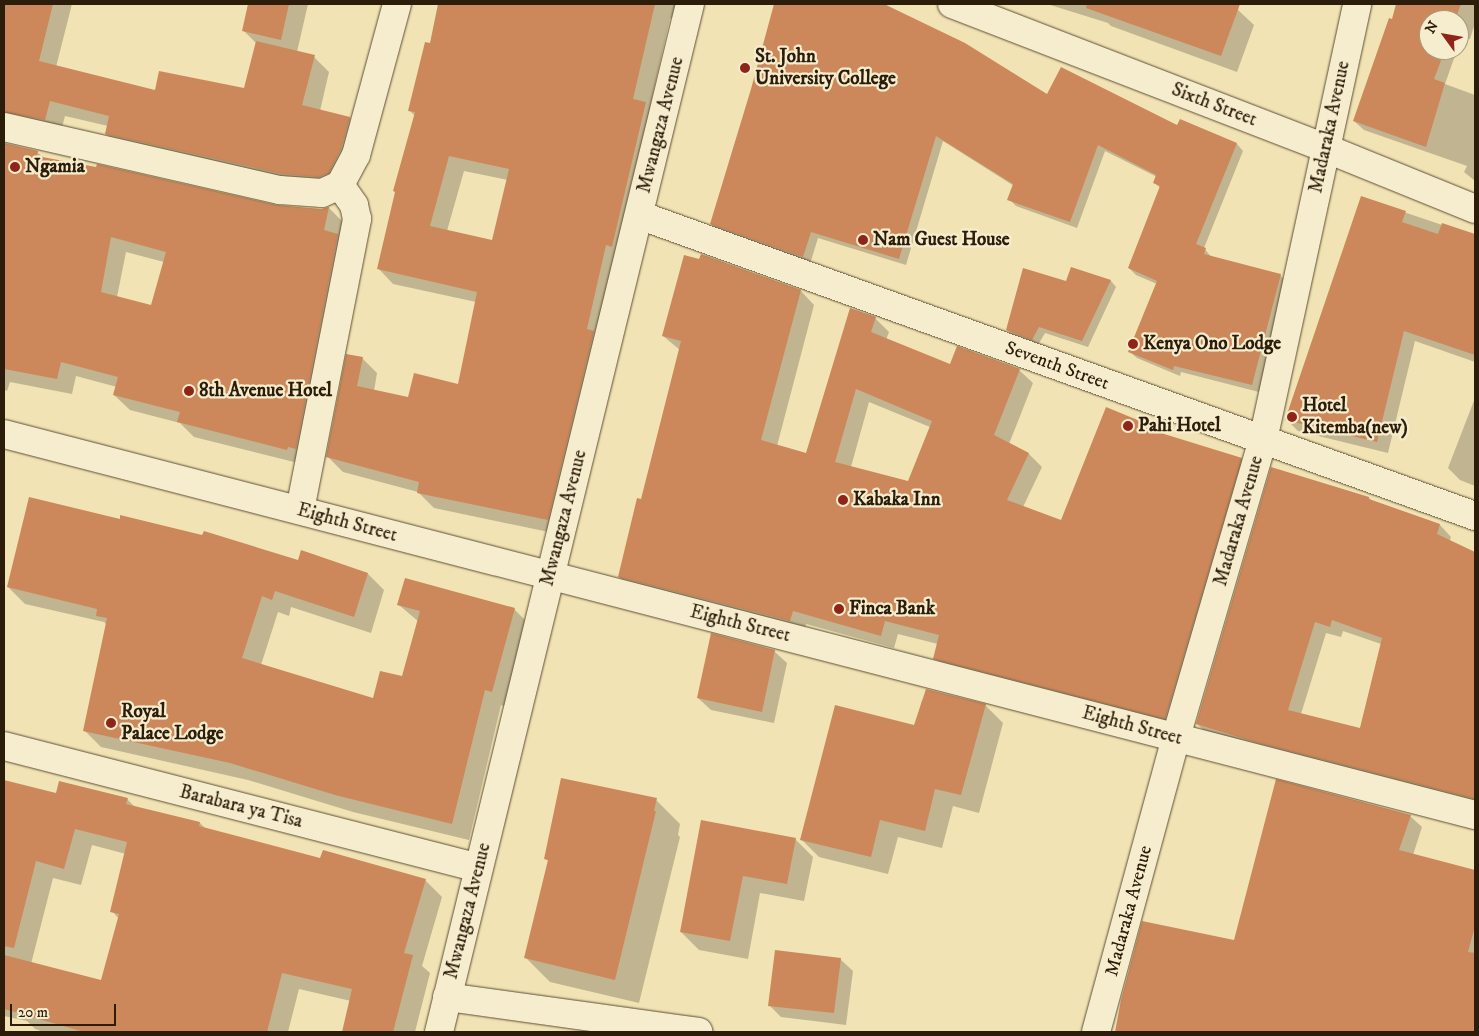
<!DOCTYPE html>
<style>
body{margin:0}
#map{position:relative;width:1479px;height:1036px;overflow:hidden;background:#f1e3b4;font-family:"IM FELL DW Pica",serif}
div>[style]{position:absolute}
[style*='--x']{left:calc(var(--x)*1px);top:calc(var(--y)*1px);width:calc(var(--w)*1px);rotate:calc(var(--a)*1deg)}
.shadow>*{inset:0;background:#0003}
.building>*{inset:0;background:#cc885a}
.roads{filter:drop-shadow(0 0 1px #5d4e34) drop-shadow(0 0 1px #5d4e34)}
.minor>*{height:28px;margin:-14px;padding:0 14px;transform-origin:14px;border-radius:14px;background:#f6edce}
.dots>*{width:14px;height:14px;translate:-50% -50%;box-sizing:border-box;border:2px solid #f6edce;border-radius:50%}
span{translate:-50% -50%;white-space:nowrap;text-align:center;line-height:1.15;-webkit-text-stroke:4.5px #f6edce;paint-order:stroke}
.poi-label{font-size:19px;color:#2c1c0a;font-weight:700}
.left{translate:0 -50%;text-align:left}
.street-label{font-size:19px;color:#2c1c0a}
.frame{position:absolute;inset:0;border:5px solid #2c1c0a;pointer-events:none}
.north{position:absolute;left:1419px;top:10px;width:50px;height:50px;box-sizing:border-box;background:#f6edce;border:1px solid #a59980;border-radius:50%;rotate:302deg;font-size:14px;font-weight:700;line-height:20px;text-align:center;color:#2c1c0a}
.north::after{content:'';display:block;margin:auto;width:18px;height:22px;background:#8f2418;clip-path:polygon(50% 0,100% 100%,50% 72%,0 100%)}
.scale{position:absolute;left:10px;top:1004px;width:106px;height:22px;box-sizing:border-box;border:2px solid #2c1c0a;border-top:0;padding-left:6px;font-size:15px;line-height:18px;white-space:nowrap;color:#2c1c0a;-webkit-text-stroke:4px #f6edce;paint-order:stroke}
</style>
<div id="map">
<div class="shadow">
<div style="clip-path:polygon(4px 4px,72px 4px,56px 67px,156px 91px,245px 89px,257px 44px,243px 30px,249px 4px,308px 4px,297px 52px,314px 57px,329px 72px,320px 111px,350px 118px,365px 133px,344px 188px,121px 149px,106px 134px,108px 126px,65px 116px,60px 135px,4px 139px)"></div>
<div style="clip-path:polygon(evenodd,440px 4px,686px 4px,683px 21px,670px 18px,650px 107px,661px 118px,563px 535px,434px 508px,418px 492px,343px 472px,328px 457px,362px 358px,377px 373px,374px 391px,409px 398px,459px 385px,476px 302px,393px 284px,378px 268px,415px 116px,409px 110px,431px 44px,440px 4px,464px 171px,508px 180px,493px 241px,447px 231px,464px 171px)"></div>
<div style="clip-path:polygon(775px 4px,887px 4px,887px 6px,1048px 96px,1178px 127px,1180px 121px,1237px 144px,1243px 151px,1204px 248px,1212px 258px,1280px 275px,1287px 282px,1259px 392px,1181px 372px,1180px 376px,1137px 358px,1130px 352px,1157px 284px,1136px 275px,1129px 268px,1160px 188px,1154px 182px,1157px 177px,1105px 151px,1077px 228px,1016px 206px,1009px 199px,1014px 186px,943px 141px,906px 265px,818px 238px,810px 264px,718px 231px,711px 224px,753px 89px)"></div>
<div style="clip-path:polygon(1047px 4px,1239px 4px,1237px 9px,1254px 25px,1237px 72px,1111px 26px,1108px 23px)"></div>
<div style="clip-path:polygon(1398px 4px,1475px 4px,1475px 23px,1470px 39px,1462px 37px,1459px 44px,1459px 20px,1429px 20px,1429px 50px,1457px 50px,1445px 84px,1475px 95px,1475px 181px,1464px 172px,1467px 166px,1364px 130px,1354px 121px)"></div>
<div style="clip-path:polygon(evenodd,4px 144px,37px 152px,44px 158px,276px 206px,321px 210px,329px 208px,344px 223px,302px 464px,194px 437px,180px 423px,130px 410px,114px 395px,117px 387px,76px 376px,72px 394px,10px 382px,7px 391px,4px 390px,4px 144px,126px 252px,164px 262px,152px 307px,117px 297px,126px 252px)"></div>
<div style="clip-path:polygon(1362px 198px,1475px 236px,1475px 362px,1415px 341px,1388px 453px,1298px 431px,1287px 420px)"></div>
<div style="clip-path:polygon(1072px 268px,1111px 281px,1116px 287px,1088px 347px,1045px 333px,1038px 345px,1013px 336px,1007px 330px,1067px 283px)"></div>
<div style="clip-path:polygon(evenodd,801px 291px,814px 305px,777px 446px,807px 454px,875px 318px,889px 332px,886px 340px,950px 366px,1019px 370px,1033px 383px,1009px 444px,1029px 454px,1042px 467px,1023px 507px,1062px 522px,1161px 431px,1166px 436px,1241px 459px,1254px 472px,1179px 731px,948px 672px,935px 658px,938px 644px,898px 634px,894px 648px,806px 624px,804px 634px,633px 590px,619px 577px,642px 501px,680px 350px,663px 336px,801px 291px,869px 402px,930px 427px,909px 483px,851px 467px,869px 402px)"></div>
<div style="clip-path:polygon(1475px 398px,1475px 486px,1460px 480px,1448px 468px)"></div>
<div style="clip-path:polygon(evenodd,1369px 498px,1373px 502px,1440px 525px,1451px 537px,1449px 542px,1475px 554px,1475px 807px,1209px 735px,1197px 724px,1369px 498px,1343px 631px,1381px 644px,1360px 729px,1301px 714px,1326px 633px,1341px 637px,1343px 631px)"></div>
<div style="clip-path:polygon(302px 551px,368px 574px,384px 590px,371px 633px,291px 607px,289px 616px,278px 612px,261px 665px,374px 700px,403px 678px,419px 622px,399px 605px,514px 609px,531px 626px,509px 708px,501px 705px,469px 840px,353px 812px,248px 780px,101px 747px,84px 730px,107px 625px,104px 622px,25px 604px,8px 587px,298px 562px)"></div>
<div style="clip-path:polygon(774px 651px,787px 663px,774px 723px,711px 710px,698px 698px)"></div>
<div style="clip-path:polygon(922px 700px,985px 705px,1003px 723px,979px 813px,953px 806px,942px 848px,898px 837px,888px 874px,819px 857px,801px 839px,915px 727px)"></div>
<div style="clip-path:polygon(evenodd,4px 781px,57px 794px,127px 799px,136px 808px,200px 823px,206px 829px,321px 860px,425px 880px,442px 897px,422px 966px,430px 973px,415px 1032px,343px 1032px,351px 1001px,299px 989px,288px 1032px,44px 1032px,35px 1029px,27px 1021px,4px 1016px,4px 781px,92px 845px,126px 854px,112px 911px,119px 919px,102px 982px,31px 964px,53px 878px,81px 885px,92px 845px)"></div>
<div style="clip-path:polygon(656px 800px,680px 824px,678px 835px,680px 837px,639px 1003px,550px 982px,526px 958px,549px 862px,545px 858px)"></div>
<div style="clip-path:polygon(1410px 816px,1422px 827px,1413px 855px,1475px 872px,1475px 1032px,1116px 1032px,1122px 1000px,1235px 942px)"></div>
<div style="clip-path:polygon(702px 821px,795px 839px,813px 857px,804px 901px,760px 893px,748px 959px,699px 950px,681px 932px)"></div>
<div style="clip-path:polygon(840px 959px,853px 971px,846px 1025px,781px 1017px,769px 1005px)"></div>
</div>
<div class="building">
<div style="clip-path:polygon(4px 4px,53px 4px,39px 61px,155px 90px,159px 71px,244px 88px,256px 41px,315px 55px,302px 105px,350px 117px,341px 149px,329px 173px,319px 177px,282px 174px,105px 134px,109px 116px,50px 101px,45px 120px,4px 112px)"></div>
<div style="clip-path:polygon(248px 4px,289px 4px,281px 40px,242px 31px)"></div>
<div style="clip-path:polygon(evenodd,438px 4px,655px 4px,633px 99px,646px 102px,612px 247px,606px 245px,587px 329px,594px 331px,548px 520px,417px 493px,419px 482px,326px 457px,346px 354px,363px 357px,357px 386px,408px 397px,414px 373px,458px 384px,477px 292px,377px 269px,395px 192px,393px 191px,415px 112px,408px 111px,425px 42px,430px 43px,438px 4px,449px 156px,509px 169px,492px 240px,430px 226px,449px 156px)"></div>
<div style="clip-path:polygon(774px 4px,884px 4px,965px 43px,1047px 94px,1061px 67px,1177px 125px,1180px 119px,1237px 143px,1196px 244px,1206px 248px,1204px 254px,1281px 274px,1252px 385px,1174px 366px,1173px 370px,1128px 352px,1157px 281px,1128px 268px,1160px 186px,1153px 183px,1156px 175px,1098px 145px,1070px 222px,1007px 200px,1013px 184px,936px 136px,899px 259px,811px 232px,803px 257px,710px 224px,751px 89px)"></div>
<div style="clip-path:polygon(1087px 4px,1240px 4px,1221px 56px,1086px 8px)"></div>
<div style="clip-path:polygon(1396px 4px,1461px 4px,1455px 20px,1429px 20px,1429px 50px,1445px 50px,1434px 79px,1445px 83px,1426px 147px,1353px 121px,1389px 18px,1392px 19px)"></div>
<div style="clip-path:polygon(evenodd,4px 143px,38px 151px,37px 156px,96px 167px,97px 164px,277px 205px,321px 209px,329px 207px,324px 230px,338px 234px,296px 449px,288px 447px,287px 450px,177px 422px,180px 412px,113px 395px,118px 377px,61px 362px,57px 379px,4px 369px,4px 143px,111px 237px,166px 252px,151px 305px,101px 292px,111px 237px)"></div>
<div style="clip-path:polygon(1361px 196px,1406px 211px,1402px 222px,1438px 234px,1442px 223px,1475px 234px,1475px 355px,1404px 331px,1377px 442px,1285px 420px)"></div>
<div style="clip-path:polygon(evenodd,701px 254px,801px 290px,761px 440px,806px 453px,850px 308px,876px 317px,871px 332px,950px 364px,957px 346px,1020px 369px,994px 435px,1029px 453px,1007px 500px,1061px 520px,1106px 407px,1162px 430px,1161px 433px,1242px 458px,1165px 719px,933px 659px,939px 635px,885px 621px,881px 636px,793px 611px,790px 621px,618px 577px,637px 498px,641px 499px,681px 341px,662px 336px,684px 255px,699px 259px,701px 254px,856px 389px,932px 421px,908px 481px,835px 462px,856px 389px)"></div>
<div style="clip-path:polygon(1071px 267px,1111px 280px,1082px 341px,1039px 327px,1032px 340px,1006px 330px,1023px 268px,1066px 281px)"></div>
<div style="clip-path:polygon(evenodd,1271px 467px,1369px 497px,1369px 499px,1440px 524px,1437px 534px,1475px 552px,1475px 799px,1255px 742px,1196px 724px,1271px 467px,1332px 620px,1382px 638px,1360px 728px,1288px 710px,1315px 622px,1330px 627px,1332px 620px)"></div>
<div style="clip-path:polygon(29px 497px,120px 519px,120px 515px,202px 535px,204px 531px,298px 560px,301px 550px,368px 573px,354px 617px,275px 591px,272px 600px,262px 596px,242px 658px,373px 698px,380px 671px,402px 676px,420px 611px,397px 605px,405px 578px,515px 608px,492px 692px,485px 690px,452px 824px,335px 795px,230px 763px,83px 731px,107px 618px,96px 616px,97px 609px,7px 587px)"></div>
<div style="clip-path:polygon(711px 633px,775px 650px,762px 712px,697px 698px)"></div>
<div style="clip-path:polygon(926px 689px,986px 704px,961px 795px,935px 789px,925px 831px,880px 820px,871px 857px,800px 840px,835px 705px,914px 725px)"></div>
<div style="clip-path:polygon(561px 778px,657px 798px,654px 811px,656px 811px,615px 980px,524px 958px,548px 860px,544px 859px)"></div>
<div style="clip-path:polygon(1276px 779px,1411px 815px,1399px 850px,1475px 870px,1475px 926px,1468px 952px,1475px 953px,1475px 1032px,1115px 1032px,1121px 1000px,1142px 921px,1234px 940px)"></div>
<div style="clip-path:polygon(4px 780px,56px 793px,59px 781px,128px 798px,126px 804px,200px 822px,199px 826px,320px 858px,323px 850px,426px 879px,404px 953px,413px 955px,393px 1032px,342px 1032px,352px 989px,282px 973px,267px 1032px,84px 1032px,4px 1009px,4px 955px,101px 980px,119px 914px,110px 912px,127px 842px,75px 829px,64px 869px,36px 861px,14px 948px,4px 946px)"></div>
<div style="clip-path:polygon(701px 820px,796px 838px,787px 884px,743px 876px,730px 941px,680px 932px)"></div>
<div style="clip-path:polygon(775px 950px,841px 958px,834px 1013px,768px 1006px)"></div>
</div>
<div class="roads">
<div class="minor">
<div style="--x:952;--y:4;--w:400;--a:21.1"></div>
<div style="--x:1325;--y:148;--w:162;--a:22.1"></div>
<div style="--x:4;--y:127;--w:283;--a:12.9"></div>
<div style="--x:280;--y:190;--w:42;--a:4.1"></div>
<div style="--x:322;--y:193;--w:20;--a:-24"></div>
<div style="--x:340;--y:185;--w:34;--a:-62"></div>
<div style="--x:356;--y:155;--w:156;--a:-74.8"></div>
<div style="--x:639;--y:215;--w:889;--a:19.8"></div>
<div style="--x:4;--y:434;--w:1520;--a:14.52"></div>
<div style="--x:300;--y:510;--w:297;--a:-78.9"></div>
<div style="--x:357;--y:219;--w:14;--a:-102"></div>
<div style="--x:354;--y:205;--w:24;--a:-125"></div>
<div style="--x:4;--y:746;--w:490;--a:14.4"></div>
<div style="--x:447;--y:997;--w:254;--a:7.9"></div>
<div style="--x:439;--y:1032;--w:1058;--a:-76.28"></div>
<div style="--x:1096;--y:1032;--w:306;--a:-74.8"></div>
<div style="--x:1176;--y:737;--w:309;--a:-73.7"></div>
<div style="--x:1263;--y:440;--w:446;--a:-77.8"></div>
</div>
</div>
<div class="dots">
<div style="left:745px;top:68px;background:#8f2418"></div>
<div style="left:15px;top:167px;background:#8f2418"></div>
<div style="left:863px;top:240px;background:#8f2418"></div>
<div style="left:1133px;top:344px;background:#8f2418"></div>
<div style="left:189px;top:391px;background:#8f2418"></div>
<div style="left:1292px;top:417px;background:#8f2418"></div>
<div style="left:1128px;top:426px;background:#8f2418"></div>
<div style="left:843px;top:500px;background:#8f2418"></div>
<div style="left:839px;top:609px;background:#8f2418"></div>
<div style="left:111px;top:723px;background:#8f2418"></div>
</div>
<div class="poi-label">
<span class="left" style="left:755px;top:68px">St. John<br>University College</span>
<span class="left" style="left:25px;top:167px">Ngamia</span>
<span class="left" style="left:873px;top:240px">Nam Guest House</span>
<span class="left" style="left:1143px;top:344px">Kenya Ono Lodge</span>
<span class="left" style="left:199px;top:391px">8th Avenue Hotel</span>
<span class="left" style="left:1302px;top:417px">Hotel<br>Kitemba(new)</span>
<span class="left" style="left:1138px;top:426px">Pahi Hotel</span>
<span class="left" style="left:853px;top:500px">Kabaka Inn</span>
<span class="left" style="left:849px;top:609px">Finca Bank</span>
<span class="left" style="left:121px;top:723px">Royal<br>Palace Lodge</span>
</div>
<div class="street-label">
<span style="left:1214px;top:105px;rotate:21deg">Sixth Street</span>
<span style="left:661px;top:125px;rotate:-76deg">Mwangaza Avenue</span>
<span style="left:1330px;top:127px;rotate:-78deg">Madaraka Avenue</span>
<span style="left:1057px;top:366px;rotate:20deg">Seventh Street</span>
<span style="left:564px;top:518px;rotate:-76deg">Mwangaza Avenue</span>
<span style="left:1239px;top:521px;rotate:-74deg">Madaraka Avenue</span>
<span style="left:347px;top:523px;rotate:15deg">Eighth Street</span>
<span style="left:740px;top:624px;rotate:14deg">Eighth Street</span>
<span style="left:1132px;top:726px;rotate:15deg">Eighth Street</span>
<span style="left:241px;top:807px;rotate:14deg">Barabara ya Tisa</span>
<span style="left:468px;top:911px;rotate:-76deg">Mwangaza Avenue</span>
<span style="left:1129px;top:911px;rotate:-75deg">Madaraka Avenue</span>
</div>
<div class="frame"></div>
<div class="north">N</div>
<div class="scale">20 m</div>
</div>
